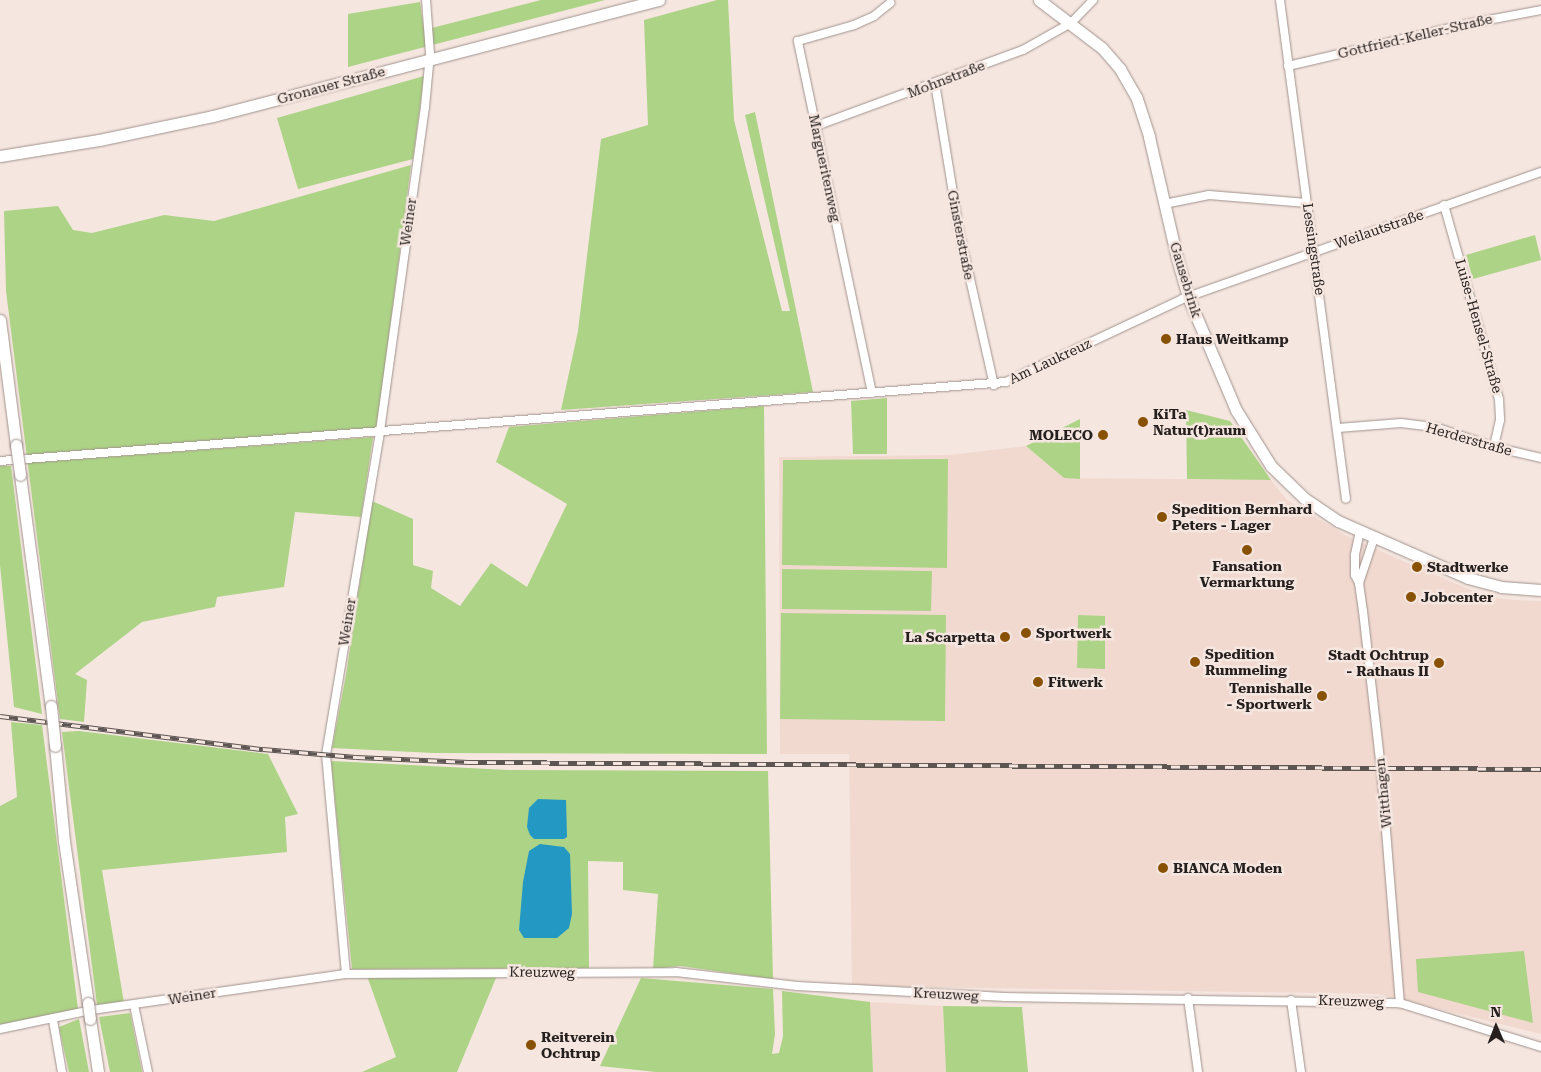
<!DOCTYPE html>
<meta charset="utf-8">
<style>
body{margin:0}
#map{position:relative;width:1541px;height:1072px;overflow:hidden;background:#f5e6e0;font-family:"Roboto Serif",serif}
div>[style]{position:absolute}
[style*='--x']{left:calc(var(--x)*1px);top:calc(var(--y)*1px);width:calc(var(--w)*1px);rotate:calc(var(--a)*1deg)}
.built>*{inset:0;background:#f1d9d0}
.green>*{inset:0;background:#add386}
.water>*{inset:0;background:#2398c3}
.roads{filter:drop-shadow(0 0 1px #a0928c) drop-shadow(0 0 1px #a0928c)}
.minor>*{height:8px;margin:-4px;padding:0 4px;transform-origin:4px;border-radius:4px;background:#fff}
.secondary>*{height:11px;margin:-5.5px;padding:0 5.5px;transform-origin:5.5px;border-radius:5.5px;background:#fff}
.rail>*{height:5px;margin-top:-2.5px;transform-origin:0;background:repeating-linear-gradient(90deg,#f5e6e0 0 9px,#5d5552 0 18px);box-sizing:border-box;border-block:1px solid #5d5552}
.bridges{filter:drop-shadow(0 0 1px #a0928c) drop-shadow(0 0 1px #a0928c)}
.secondary-bridge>*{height:11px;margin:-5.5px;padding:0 5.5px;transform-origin:5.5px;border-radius:5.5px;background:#fff}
.dots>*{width:14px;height:14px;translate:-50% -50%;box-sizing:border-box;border:2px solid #f5e6e0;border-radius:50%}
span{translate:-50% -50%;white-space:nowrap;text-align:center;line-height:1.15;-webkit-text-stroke:5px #f5e6e0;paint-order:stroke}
.street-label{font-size:14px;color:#251f1d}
.poi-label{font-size:14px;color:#251f1d;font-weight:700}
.left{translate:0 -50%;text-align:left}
.right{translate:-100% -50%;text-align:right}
.north{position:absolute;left:1471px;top:1002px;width:50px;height:50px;-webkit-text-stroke:4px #f5e6e0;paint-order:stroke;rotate:359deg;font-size:14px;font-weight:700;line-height:20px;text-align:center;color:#251f1d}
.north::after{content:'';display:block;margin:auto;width:18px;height:22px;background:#251f1d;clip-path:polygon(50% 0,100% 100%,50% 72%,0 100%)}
</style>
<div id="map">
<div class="built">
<div style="clip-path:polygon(1026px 446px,1064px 478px,1271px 480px,1287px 500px,1347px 536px,1403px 561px,1485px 596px,1513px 600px,1541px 601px,1541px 1034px,1378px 994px,852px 986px,849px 754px,780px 754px,779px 457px,949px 455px)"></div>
<div style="clip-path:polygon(870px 1002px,943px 1006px,946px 1072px,873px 1072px)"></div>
</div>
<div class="green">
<div style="clip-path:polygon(541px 0,605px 0,348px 67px,348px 14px,420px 2px,424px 30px)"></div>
<div style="clip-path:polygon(717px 0,728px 0,734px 120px,782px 311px,790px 311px,745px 115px,755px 112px,813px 392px,561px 410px,578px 331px,601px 139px,648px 125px,644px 20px)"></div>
<div style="clip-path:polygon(424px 76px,413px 159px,298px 189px,277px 118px)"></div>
<div style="clip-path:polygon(411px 165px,377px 428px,366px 431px,38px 455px,40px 462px,373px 437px,361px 517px,295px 512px,284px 587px,217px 597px,215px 607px,142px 622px,75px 674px,87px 680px,84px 722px,60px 719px,6px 291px,4px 211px,58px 206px,73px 230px,92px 233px,164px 215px,214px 221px)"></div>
<div style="clip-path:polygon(1535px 235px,1541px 260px,1473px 279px,1466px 255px)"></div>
<div style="clip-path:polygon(887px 398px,887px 454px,853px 454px,851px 401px)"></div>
<div style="clip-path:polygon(764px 406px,767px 754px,434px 753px,332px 748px,346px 675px,372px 501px,413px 519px,413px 565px,433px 571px,431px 588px,460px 606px,491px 563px,527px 587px,567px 504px,496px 462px,509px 427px)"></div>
<div style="clip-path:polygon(1186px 410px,1230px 421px,1271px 480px,1187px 479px)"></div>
<div style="clip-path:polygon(1080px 419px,1080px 479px,1064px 478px,1026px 446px)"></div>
<div style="clip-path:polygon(948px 459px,947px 568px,782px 565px,783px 460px)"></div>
<div style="clip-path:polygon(0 466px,11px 466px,42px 714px,14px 707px,0 565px)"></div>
<div style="clip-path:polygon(782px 569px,932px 571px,931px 611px,782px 609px)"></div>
<div style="clip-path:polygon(781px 613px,946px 615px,945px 721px,780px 719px)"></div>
<div style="clip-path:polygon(1078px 615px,1105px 616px,1105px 669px,1077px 668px)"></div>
<div style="clip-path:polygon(11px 722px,42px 725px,78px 1009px,0 1025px,0 806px,17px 797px)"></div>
<div style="clip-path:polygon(79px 731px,268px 754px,298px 814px,285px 817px,287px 852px,102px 870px,124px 1003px,97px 1005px,62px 732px)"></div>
<div style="clip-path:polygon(331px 761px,508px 770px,768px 771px,773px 979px,680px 966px,653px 969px,658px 894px,623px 890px,623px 862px,588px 861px,589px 968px,352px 969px)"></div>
<div style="clip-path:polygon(1524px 951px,1533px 1023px,1418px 992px,1416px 959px)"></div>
<div style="clip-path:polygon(367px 976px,491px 976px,496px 978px,457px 1072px,362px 1072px,396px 1057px)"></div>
<div style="clip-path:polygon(641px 978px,773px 989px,775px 1034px,772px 1054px,779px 1053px,783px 1036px,782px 991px,870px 1002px,873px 1072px,656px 1072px,600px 1066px)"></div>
<div style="clip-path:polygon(943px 1006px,1022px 1007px,1028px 1072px,946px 1072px)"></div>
<div style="clip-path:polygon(130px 1013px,142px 1072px,110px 1072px,99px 1017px)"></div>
<div style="clip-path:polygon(79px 1019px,89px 1072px,69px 1072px,59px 1027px)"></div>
</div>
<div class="water">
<div style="clip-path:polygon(538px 799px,566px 800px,567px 837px,564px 839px,534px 839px,530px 835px,527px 827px,529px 808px)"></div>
<div style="clip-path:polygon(540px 844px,564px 847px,570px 854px,572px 914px,569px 928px,557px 938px,524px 938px,519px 930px,523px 882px,529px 851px)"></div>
</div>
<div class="roads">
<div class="minor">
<div style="--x:1280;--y:0;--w:503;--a:82.47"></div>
<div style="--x:1288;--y:66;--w:184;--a:-13.2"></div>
<div style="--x:1467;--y:24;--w:75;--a:-10.7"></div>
<div style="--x:935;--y:83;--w:149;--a:80.7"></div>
<div style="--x:959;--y:230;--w:159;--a:77.3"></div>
<div style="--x:816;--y:126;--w:221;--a:-20.2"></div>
<div style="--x:1023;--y:50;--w:55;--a:-29.4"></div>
<div style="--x:1071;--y:23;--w:32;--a:-46"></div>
<div style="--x:1164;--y:204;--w:46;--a:-11.3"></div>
<div style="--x:1209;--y:195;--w:98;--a:4.7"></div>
<div style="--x:1444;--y:205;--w:202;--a:74.2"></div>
<div style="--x:1499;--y:399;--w:21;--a:87"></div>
<div style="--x:1500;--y:420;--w:28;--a:103"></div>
<div style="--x:872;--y:393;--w:360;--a:-101.9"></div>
<div style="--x:798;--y:41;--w:58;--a:-15.9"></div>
<div style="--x:854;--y:25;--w:22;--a:-24"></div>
<div style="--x:874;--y:16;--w:21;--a:-39"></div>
<div style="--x:1338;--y:428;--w:63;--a:-4.5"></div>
<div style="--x:1401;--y:423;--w:34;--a:7"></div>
<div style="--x:1435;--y:427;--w:62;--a:18.7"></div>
<div style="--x:1494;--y:447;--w:48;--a:13.2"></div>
<div style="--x:0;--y:461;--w:1009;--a:-4.49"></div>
<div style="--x:1006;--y:382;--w:195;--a:-25.2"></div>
<div style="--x:1182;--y:299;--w:381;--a:-19.5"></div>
<div style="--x:1360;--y:531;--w:25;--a:102"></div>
<div style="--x:1355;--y:555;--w:20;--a:90"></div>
<div style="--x:1355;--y:575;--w:9;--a:63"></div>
<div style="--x:1359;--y:583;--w:28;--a:82"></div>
<div style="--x:1363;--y:611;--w:158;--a:83.5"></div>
<div style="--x:1381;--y:768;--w:236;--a:85.4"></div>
<div style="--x:1359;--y:583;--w:47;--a:-71.6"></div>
<div style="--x:346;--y:974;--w:220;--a:-95.2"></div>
<div style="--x:326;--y:755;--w:328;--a:-80.5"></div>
<div style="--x:380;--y:431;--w:327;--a:-82.1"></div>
<div style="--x:425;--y:107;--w:53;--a:-84.6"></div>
<div style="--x:430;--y:54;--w:54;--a:-94.2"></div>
<div style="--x:1188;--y:998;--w:75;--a:82.3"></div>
<div style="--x:1291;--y:1000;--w:73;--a:82.1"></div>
<div style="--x:134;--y:1005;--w:68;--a:78.2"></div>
<div style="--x:53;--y:1020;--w:53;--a:80.2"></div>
<div style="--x:0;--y:1029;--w:94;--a:-11.7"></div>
<div style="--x:92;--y:1010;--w:257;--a:-8.1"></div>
<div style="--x:346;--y:974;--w:330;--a:-0.3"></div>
<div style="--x:676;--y:972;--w:122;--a:6.6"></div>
<div style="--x:797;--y:986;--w:208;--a:3"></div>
<div style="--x:1005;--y:997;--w:395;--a:0.9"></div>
<div style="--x:1400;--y:1003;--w:148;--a:17.3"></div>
</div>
<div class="secondary">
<div style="--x:1039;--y:0;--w:79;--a:37.3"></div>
<div style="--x:1102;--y:48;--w:28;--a:49"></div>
<div style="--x:1120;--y:69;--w:34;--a:60"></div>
<div style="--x:1137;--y:99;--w:40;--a:72"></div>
<div style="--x:1149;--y:137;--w:124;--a:77"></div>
<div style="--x:1177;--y:258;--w:41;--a:74.2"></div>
<div style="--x:1188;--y:297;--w:123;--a:67"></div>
<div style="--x:1236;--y:410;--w:66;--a:58"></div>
<div style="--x:1271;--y:466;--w:46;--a:44.1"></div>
<div style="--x:1304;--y:498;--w:41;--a:34.1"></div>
<div style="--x:1338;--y:521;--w:142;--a:23.7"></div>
<div style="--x:1468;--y:578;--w:34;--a:15"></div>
<div style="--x:1501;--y:587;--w:40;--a:4.3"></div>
<div style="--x:0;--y:156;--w:100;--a:-9.2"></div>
<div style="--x:99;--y:140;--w:116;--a:-11.9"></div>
<div style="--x:213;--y:116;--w:461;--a:-14.6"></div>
<div style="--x:0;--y:320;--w:126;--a:82.7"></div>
<div style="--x:20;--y:475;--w:233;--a:82.4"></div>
<div style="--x:55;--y:746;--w:95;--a:84.6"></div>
<div style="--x:64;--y:841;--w:164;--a:81.6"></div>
<div style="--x:90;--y:1019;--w:54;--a:81.4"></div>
</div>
</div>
<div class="rail">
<div style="--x:0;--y:716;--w:265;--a:7.2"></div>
<div style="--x:263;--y:749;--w:93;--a:4.9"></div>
<div style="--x:356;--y:757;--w:113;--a:2.5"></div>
<div style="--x:469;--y:762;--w:1072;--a:0.37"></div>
</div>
<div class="bridges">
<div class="secondary-bridge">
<div style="--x:16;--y:445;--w:30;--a:82"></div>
<div style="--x:51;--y:706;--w:40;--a:84.3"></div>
<div style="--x:88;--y:1003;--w:16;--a:83"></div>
</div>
</div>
<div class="dots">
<div style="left:1166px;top:339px;background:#895203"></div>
<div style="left:1143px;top:422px;background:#895203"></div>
<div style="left:1103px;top:435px;background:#895203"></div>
<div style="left:1162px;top:517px;background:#895203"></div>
<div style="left:1247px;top:550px;background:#895203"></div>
<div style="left:1417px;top:567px;background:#895203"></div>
<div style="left:1411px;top:597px;background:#895203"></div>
<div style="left:1026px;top:633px;background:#895203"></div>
<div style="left:1005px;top:637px;background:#895203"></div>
<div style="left:1195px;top:662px;background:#895203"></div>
<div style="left:1439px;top:663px;background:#895203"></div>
<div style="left:1038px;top:682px;background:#895203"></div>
<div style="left:1322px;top:696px;background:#895203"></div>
<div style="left:1163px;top:868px;background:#895203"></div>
<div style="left:531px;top:1045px;background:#895203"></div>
</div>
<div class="street-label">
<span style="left:1415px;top:36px;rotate:-13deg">Gottfried-Keller-Straße</span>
<span style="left:946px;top:79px;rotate:-21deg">Mohnstraße</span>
<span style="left:331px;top:85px;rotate:-15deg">Gronauer Straße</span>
<span style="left:825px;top:168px;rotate:78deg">Margueritenweg</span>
<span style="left:408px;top:222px;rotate:-82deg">Weiner</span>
<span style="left:1379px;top:229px;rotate:-19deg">Weilautstraße</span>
<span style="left:961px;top:235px;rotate:79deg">Ginsterstraße</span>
<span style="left:1314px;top:249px;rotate:82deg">Lessingstraße</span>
<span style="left:1186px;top:280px;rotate:73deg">Gausebrink</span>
<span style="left:1479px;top:326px;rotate:74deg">Luise-Hensel-Straße</span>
<span style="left:1050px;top:361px;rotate:-25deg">Am Laukreuz</span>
<span style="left:1469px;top:439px;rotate:16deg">Herderstraße</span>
<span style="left:347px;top:622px;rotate:-81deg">Weiner</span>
<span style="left:1383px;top:793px;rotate:-96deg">Witthagen</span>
<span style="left:542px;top:972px;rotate:1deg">Kreuzweg</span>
<span style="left:946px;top:994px;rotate:3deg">Kreuzweg</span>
<span style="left:192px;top:996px;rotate:-9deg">Weiner</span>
<span style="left:1351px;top:1001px;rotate:2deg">Kreuzweg</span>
</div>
<div class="poi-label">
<span class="left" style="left:1176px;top:339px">Haus Weitkamp</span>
<span class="left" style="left:1153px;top:422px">KiTa<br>Natur(t)raum</span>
<span class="right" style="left:1093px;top:435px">MOLECO</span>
<span class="left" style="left:1172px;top:517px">Spedition Bernhard<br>Peters - Lager</span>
<span style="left:1247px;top:574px">Fansation<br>Vermarktung</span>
<span class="left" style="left:1427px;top:567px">Stadtwerke</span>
<span class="left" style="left:1421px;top:597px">Jobcenter</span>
<span class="left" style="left:1036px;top:633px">Sportwerk</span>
<span class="right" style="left:995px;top:637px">La Scarpetta</span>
<span class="left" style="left:1205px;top:662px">Spedition<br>Rummeling</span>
<span class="right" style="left:1429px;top:663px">Stadt Ochtrup<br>- Rathaus II</span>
<span class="left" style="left:1048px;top:682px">Fitwerk</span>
<span class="right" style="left:1312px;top:696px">Tennishalle<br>- Sportwerk</span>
<span class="left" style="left:1173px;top:868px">BIANCA Moden</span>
<span class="left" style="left:541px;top:1045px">Reitverein<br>Ochtrup</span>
</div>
<div class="north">N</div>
</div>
